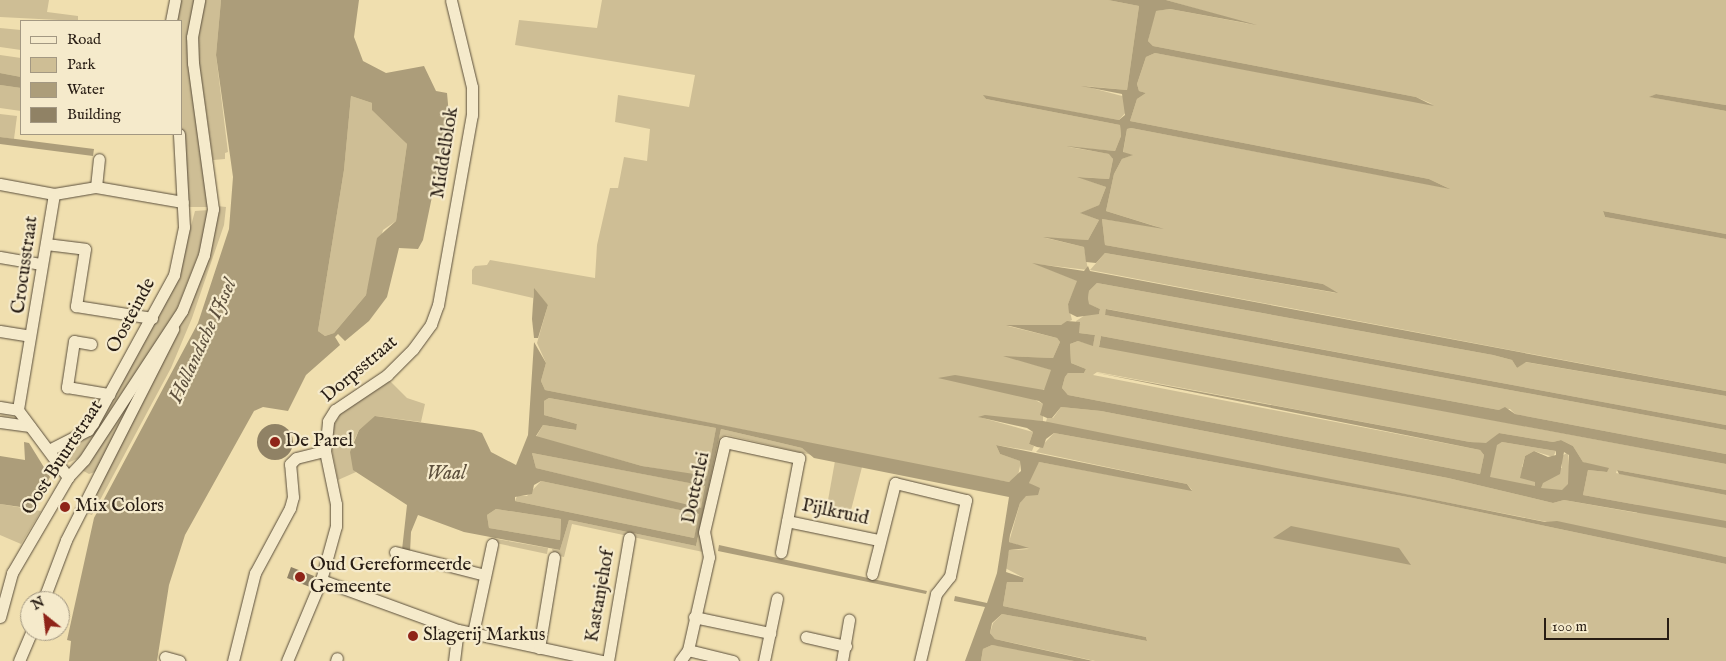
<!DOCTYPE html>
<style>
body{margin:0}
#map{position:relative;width:1726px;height:661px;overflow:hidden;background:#f0dfaf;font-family:"IM FELL English",serif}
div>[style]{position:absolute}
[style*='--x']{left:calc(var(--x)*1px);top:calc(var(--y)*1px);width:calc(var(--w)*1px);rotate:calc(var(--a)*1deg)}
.green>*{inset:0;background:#cebe95}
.water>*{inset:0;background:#ac9d7a}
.building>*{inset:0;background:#908265}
.round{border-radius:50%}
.roads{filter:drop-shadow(0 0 1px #5a4e3b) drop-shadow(0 0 1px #5a4e3b)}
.minor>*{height:11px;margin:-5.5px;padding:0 5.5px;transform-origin:5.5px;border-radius:5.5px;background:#f5eacb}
.dots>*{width:14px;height:14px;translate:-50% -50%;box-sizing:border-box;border:2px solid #f5eacb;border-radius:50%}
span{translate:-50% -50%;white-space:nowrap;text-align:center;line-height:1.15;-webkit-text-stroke:4.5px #f5eacb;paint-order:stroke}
.street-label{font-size:19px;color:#281d14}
.poi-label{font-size:19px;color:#281d14}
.left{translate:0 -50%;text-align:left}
.water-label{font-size:20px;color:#5d503d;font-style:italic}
.legend{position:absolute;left:20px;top:20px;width:162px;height:115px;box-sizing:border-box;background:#f5eacb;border:1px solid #a39882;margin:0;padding:6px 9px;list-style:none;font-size:15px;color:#281d14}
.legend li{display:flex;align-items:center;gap:10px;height:25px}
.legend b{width:25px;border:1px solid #a39882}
.north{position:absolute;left:20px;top:591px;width:50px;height:50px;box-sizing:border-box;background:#f5eacb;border:1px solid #a39882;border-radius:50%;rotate:331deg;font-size:14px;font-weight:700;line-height:20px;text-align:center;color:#281d14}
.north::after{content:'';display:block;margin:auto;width:18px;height:22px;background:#8f2418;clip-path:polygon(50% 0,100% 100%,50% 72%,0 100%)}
.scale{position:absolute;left:1544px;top:618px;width:125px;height:22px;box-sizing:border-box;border:2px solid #281d14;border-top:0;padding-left:6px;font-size:15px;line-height:18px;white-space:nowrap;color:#281d14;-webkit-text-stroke:4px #f5eacb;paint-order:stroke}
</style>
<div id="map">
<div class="green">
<div style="clip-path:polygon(0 0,49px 0,47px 12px,78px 16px,78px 21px,0 17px)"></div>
<div style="clip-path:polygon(178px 0,196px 0,190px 32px,208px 207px,189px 207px,181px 133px,181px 21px,175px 21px)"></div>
<div style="clip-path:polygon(204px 0,221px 0,216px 55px,228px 152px,225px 153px,225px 159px,213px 160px,197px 48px)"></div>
<div style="clip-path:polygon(602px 0,1108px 0,1139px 6px,1127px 90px,1084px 86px,1126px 97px,1127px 111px,1119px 120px,984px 96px,986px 99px,1120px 125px,1121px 136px,1115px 151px,1069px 147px,1110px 154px,1113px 159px,1109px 179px,1079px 177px,1106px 187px,1099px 205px,1081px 213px,1099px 220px,1088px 240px,1046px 238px,1084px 247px,1088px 270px,1036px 264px,1078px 281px,1068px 304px,1072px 320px,1061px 325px,1008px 326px,1057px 338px,1060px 342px,1053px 358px,1006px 356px,1052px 370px,1047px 388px,1029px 397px,1043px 404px,1043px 421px,979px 417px,1033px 432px,1029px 444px,1034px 446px,1032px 451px,996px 445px,1000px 454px,1021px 461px,1018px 476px,1009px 482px,952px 472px,545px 390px,541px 381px,546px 363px,537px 343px,548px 305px,534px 290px,533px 298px,472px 284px,472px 270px,475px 266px,487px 265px,490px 260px,595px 278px,597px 245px,610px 188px,618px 188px,624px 157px,647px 161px,650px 129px,615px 122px,618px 95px,689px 107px,695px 75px,515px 45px,519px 20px,597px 28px)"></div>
<div style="clip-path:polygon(1166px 0,1726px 0,1726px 105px,1656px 94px,1650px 97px,1726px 111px,1726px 234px,1603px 211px,1605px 217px,1726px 239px,1726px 391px,1090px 270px,1105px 253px,1336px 293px,1323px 284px,1105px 245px,1102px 219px,1158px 227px,1106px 211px,1114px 174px,1122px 159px,1132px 155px,1123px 153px,1127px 129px,1131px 128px,1448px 188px,1429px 179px,1130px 121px,1137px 99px,1146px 93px,1139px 91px,1137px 84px,1146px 57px,1155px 53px,1432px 104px,1416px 97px,1153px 46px,1148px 41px,1155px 11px,1170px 9px,1250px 24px)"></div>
<div style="clip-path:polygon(0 28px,21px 30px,21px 50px,0 47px)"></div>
<div style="clip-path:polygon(0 55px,21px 58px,21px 77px,0 73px)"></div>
<div style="clip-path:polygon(0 85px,21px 88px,21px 111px,0 108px)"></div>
<div style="clip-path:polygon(351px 96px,372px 103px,407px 144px,396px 221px,383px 230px,366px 295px,334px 333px,325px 336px,318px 331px,344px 170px)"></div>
<div style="clip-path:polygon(0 114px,17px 116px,14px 139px,0 137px)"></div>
<div style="clip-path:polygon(217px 206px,226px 207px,224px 225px,192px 318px,171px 368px,92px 515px,86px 513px,109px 462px,195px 291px)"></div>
<div style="clip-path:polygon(209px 210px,203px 243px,176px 311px,79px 458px,65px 464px,58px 450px,87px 434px,182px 259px,195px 211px)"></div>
<div style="clip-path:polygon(1097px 283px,1493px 355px,1512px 360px,1517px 368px,1525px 362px,1726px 396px,1726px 425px,1107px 309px,1105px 315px,1726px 430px,1726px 454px,1515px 414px,1510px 409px,1499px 410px,1101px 336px,1099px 346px,1726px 464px,1726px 490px,1617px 470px,1616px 473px,1726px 495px,1726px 557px,1052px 425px,1046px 422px,1047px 418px,1053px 418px,1061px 407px,1101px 411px,1448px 478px,1553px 503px,1564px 500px,1637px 513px,1638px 505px,1583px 495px,1588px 470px,1607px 472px,1583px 462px,1573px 446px,1561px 440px,1553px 442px,1499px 433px,1486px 444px,1470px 442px,1097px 372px,1093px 375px,1480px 450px,1484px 455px,1480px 474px,1068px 395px,1062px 388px,1065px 377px,1068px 373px,1084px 373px,1086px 369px,1071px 363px,1070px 344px,1078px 341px,1093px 345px,1095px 335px,1079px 333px,1076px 321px,1090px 312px,1099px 314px,1100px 309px,1088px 304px,1088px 299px,1089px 291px)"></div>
<div style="clip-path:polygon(161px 345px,98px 471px,89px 474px,80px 469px)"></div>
<div style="clip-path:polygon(390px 381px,407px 398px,425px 404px,421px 422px,376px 416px,359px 430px,352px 445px,356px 472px,338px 480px,331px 445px,331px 431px,340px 414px)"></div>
<div style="clip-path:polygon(549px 398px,716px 428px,707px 477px,642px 466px,536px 437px,543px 425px,575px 430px,577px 424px,544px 415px,544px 401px)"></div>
<div style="clip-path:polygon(721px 429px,802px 448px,812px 455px,727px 435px,721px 437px,700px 535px,703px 552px,572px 524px,564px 557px,554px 555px,552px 549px,560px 550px,569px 520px,696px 546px)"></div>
<div style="clip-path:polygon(1054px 433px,1413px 498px,1726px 564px,1726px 661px,1095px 661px,995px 639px,990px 633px,993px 623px,1002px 614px,1147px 641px,1146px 637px,1003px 606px,1007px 582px,1023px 582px,1024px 578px,1005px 568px,1009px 550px,1029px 549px,1009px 542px,1020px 503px,1032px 485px,1029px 483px,1031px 472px,1039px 462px,1192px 490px,1187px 484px,1036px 452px)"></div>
<div style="clip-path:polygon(1502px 442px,1556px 451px,1553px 457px,1534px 451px,1525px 456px,1522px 467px,1562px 468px,1562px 456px,1568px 452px,1571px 495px,1481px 479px,1497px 444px)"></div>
<div style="clip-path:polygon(532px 453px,706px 486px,701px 509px,536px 468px)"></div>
<div style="clip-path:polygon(835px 461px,862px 467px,848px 522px,825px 517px)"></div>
<div style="clip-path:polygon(541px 481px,700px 514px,694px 538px,515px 501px,517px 496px,527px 496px)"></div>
<div style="clip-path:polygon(0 504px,41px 511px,21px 544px,0 535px)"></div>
<div style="clip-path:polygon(496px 509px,561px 519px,560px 540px,489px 528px,487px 515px)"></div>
<div style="clip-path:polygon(491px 538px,548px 548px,547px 554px,491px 542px)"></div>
<div style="clip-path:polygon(992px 645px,1027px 650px,1074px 661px,981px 661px,983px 649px)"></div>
</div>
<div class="water">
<div style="clip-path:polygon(evenodd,221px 0,359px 0,354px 37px,363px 61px,386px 73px,424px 66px,436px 91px,447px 93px,449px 115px,423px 240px,418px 249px,399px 248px,387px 297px,369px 321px,345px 341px,338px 334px,335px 337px,340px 345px,306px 375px,288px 411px,263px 407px,254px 411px,185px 535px,169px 585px,157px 661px,69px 661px,71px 641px,67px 640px,94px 518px,198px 323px,229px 229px,233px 177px,216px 55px,221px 0,351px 96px,372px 103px,372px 110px,407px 144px,396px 221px,377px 238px,366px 295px,334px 333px,325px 336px,318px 331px,344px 170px,351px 96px)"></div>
<div style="clip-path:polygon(1108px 0,1166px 0,1257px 25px,1170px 9px,1156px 11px,1148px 41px,1153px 46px,1416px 97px,1434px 106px,1155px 53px,1146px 57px,1137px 84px,1139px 91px,1146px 93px,1137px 99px,1130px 121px,1429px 179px,1450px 189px,1131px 128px,1127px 129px,1123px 152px,1133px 155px,1122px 159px,1114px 174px,1106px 211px,1164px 229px,1102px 219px,1105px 245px,1323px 284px,1338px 293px,1105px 253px,1096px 263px,1086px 262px,1084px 247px,1043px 237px,1088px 240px,1099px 220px,1080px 213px,1099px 205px,1106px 187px,1077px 177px,1109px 179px,1113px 159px,1109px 154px,1066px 146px,1115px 151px,1121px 136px,1120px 125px,986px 99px,983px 95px,1119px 120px,1125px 115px,1122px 94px,1081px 86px,1127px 90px,1139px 6px)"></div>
<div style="clip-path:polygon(0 73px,21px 77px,21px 88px,0 85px)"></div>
<div style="clip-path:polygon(1656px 94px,1726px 105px,1726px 111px,1649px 97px)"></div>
<div style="clip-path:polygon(0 137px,94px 149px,93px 156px,0 144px)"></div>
<div style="clip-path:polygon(1603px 211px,1726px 234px,1726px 239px,1605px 217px)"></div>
<div style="clip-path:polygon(1032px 263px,1084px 271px,1088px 266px,1090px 271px,1726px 391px,1726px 396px,1526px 362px,1517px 368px,1512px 360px,1493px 355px,1097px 283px,1089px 291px,1088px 299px,1089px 304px,1100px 309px,1099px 314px,1077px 317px,1069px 313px,1068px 304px,1077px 281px)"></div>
<div style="clip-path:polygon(534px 288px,548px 305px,538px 338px,534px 338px,532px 319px)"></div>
<div style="clip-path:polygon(1106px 309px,1726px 425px,1726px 430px,1105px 315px)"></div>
<div style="clip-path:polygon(evenodd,1067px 321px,1080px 322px,1079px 333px,1095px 335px,1093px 346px,1078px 341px,1070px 344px,1071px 363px,1086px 369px,1084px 373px,1068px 373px,1065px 377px,1062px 388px,1068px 395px,1480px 474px,1484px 455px,1480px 450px,1093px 372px,1470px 442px,1486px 443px,1499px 433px,1553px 442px,1561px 440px,1573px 446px,1583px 462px,1609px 468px,1607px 472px,1588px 470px,1583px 495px,1726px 521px,1726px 528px,1564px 500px,1553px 503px,1448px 478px,1101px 411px,1061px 407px,1052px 418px,1047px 418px,1040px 415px,1043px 404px,1039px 401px,938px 378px,955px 375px,1044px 390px,1051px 370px,1003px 356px,1053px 358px,1060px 342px,1057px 338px,1006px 325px,1061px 325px,1067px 321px,1502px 442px,1556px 451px,1556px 455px,1548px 457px,1534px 451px,1525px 456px,1520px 478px,1535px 482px,1535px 486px,1490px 477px,1497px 445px,1502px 442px,1067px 321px,1564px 452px,1569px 455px,1568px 484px,1562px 490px,1541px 488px,1543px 483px,1560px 474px,1564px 452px)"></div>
<div style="clip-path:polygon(1101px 336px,1499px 410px,1505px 407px,1515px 414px,1726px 454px,1726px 464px,1099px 347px)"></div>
<div style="clip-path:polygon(evenodd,534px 342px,546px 363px,541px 381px,545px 390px,1009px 482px,1021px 471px,1020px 461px,1000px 454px,996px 445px,1187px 484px,1192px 491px,1039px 462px,1029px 483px,1040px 488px,1038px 495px,1026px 496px,1020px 503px,1010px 535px,1009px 542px,1029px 548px,1009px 550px,1006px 572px,1024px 578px,1023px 582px,1007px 582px,1003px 606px,1146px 637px,1147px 641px,1002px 614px,992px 623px,990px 633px,995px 639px,1093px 661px,1074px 661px,992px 645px,983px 649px,981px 661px,965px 661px,985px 607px,954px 601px,955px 596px,987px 603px,997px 573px,1009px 497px,814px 458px,802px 448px,721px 429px,696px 546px,569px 520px,560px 550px,464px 532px,418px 515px,411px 532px,410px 553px,402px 550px,407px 505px,353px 470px,350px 452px,359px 430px,375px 416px,474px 430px,482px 433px,491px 452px,516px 465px,528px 435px,534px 342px,549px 398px,716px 428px,707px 476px,642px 466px,536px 436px,543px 425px,576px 430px,577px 424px,544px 415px,544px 401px,549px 398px,534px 342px,532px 453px,705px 486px,701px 508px,536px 468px,532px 453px,534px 342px,541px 481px,699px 514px,694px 538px,515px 501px,515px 497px,532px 494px,534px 485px,541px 481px,534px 342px,496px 509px,561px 519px,560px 540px,489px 528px,487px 515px,496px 509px)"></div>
<div style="clip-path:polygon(985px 415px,1043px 421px,1545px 522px,1557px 521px,1726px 557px,1726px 564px,1413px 498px,1054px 433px,1046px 439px,1043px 448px,1037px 447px,1029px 444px,1033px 432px,1027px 428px,978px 417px)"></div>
<div style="clip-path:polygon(24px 442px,29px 443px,50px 477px,34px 509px,0 504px,0 456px,25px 460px)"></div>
<div style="clip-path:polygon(1617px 470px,1726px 490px,1726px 495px,1619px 474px)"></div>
<div style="clip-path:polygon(1291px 526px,1399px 548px,1411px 565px,1273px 538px)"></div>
<div style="clip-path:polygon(719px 545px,927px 591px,926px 594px,718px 551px)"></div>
</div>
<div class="building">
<div class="round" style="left:257px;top:424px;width:36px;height:36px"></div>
<div style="clip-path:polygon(291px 567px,314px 576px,310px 587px,287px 578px)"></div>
</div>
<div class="roads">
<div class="minor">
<div style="--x:171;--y:21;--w:21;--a:-79"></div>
<div style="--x:0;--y:184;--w:55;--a:10.5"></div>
<div style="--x:54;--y:194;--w:43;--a:-9.5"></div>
<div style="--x:96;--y:187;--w:88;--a:9.8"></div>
<div style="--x:96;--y:187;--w:28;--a:-84"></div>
<div style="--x:54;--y:194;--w:219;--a:99.5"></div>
<div style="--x:18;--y:410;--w:84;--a:53.3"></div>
<div style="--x:46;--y:244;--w:39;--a:7"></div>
<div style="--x:85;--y:249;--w:58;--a:99"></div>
<div style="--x:76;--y:306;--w:77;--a:9"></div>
<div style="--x:0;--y:257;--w:42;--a:9.7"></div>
<div style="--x:0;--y:331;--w:30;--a:9"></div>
<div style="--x:91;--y:344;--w:17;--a:-170"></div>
<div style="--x:74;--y:341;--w:47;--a:98.7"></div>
<div style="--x:67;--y:387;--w:43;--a:9.5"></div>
<div style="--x:0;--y:407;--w:18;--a:9"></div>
<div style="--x:0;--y:422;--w:30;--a:8"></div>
<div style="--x:49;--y:450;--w:44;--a:-27.1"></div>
<div style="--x:88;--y:430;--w:9;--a:-54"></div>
<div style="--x:93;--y:423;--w:169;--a:-61.3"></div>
<div style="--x:174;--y:275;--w:49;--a:-78.2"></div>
<div style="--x:184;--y:227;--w:93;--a:-93.1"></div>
<div style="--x:787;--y:521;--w:94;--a:11.7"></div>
<div style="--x:395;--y:552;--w:93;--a:14.3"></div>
<div style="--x:872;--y:574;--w:94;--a:-75.8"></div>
<div style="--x:895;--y:483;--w:73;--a:13.5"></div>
<div style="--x:966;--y:500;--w:78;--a:101.9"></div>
<div style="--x:950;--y:576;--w:23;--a:128"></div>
<div style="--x:936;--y:594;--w:69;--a:103.4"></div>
<div style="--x:321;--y:580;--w:146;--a:20.1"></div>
<div style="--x:458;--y:630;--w:148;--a:12.1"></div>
<div style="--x:43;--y:601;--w:65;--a:-69.3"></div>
<div style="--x:66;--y:540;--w:237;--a:-63.1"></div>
<div style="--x:0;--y:617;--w:46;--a:-74.7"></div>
<div style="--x:12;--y:573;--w:111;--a:-59.7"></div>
<div style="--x:68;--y:477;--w:23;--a:-47"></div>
<div style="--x:84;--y:460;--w:178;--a:-56.7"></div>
<div style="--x:182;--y:311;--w:60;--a:-68.6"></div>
<div style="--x:204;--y:255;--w:47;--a:-78.9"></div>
<div style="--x:213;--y:209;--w:147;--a:-97.8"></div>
<div style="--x:193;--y:63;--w:26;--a:-92"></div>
<div style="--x:192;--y:37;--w:38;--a:-79"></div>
<div style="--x:694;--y:617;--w:78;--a:11.9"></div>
<div style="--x:473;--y:633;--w:91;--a:-77.9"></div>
<div style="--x:806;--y:637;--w:41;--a:12.7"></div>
<div style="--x:539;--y:648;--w:92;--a:-80.6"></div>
<div style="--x:165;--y:657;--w:15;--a:16"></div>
<div style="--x:19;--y:661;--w:33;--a:-67"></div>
<div style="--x:233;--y:661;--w:91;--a:-76"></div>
<div style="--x:255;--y:573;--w:74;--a:-61.7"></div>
<div style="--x:290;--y:508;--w:11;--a:-75"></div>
<div style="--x:293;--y:497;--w:33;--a:-95"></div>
<div style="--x:290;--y:464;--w:8;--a:-45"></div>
<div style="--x:296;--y:458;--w:30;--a:-14"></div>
<div style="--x:287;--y:661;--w:88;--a:-67.2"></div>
<div style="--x:321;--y:580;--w:56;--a:-74.5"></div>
<div style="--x:336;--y:526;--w:22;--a:-90"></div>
<div style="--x:336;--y:504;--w:54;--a:-101.7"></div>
<div style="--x:325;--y:451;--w:30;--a:-84"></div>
<div style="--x:328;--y:421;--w:13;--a:-58"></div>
<div style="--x:335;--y:410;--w:63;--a:-33.9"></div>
<div style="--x:387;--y:375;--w:37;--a:-45"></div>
<div style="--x:413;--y:349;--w:31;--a:-54"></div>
<div style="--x:431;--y:324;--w:20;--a:-70"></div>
<div style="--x:438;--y:305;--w:193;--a:-79.9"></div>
<div style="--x:472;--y:115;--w:28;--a:-90"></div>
<div style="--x:472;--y:87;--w:89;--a:-103.6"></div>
<div style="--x:336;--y:661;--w:3;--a:-72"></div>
<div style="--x:454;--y:661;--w:31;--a:-83"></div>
<div style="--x:608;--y:661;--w:125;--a:-80.3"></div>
<div style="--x:680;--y:661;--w:14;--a:-54"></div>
<div style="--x:733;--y:661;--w:46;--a:-166.3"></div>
<div style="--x:688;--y:650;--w:95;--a:-77.3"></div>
<div style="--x:709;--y:557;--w:25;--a:-101"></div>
<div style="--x:704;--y:532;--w:92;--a:-76.9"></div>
<div style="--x:725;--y:442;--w:76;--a:12.2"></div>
<div style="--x:799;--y:458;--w:96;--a:100.8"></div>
<div style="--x:764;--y:661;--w:64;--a:-78.3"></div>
<div style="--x:842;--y:661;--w:42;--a:-80.3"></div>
</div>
</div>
<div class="dots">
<div style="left:275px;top:442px;background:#8f2418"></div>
<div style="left:65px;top:507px;background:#8f2418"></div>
<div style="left:300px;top:577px;background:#8f2418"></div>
<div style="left:413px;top:636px;background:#8f2418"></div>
</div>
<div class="street-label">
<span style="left:446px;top:153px;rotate:-81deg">Middelblok</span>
<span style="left:26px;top:265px;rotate:-82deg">Crocusstraat</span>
<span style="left:132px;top:316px;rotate:-62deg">Oosteinde</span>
<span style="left:360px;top:370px;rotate:-40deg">Dorpsstraat</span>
<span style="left:63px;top:458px;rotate:-57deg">Oost Buurtstraat</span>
<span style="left:697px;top:488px;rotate:-78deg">Dotterlei</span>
<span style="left:835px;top:513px;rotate:12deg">Pijlkruid</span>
<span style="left:601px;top:596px;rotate:-80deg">Kastanjehof</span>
</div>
<div class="poi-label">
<span class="left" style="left:285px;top:442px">De Parel</span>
<span class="left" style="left:75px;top:507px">Mix Colors</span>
<span class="left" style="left:310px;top:577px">Oud Gereformeerde<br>Gemeente</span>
<span class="left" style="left:423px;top:636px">Slagerij Markus</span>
</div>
<div class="water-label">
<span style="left:203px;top:341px;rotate:-65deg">Hollandsche IJssel</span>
<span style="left:446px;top:473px">Waal</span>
</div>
<ul class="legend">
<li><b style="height:6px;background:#f5eacb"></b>Road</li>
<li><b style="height:14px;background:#cebe95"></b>Park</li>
<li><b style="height:14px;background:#ac9d7a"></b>Water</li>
<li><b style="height:14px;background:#908265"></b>Building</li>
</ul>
<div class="north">N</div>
<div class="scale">100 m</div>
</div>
